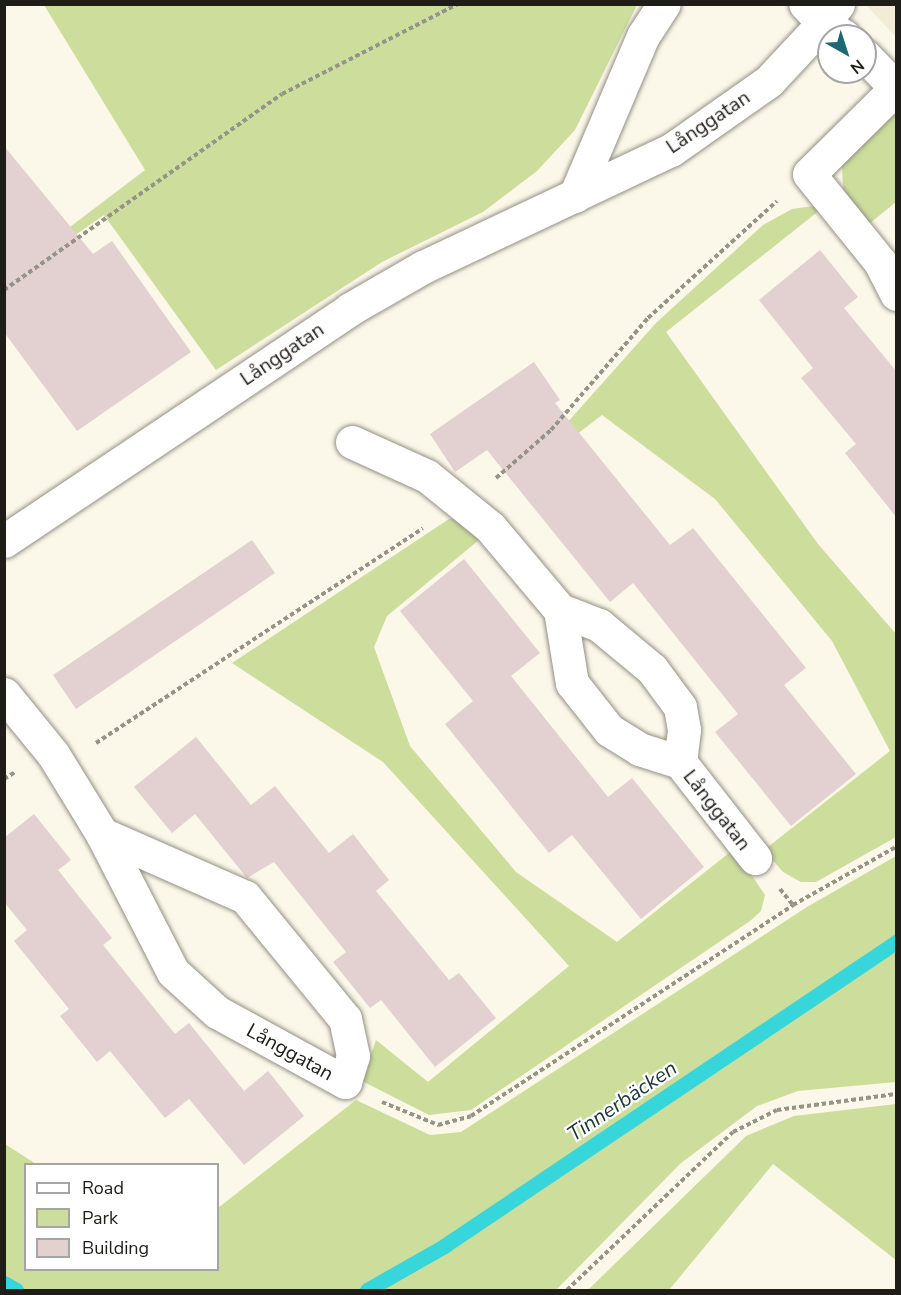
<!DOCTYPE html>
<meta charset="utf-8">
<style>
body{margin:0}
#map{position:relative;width:901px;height:1295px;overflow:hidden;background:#fbf7e9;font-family:"Nunito Sans",sans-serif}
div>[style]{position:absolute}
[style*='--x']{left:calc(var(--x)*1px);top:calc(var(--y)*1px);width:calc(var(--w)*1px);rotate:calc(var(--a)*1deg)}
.built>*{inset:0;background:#f2ecd6}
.green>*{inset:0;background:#cddd9c}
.stream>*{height:15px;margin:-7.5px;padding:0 7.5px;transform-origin:7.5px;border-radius:7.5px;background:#36d6da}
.building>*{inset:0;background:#e2d1d0}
.path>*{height:4px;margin-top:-2px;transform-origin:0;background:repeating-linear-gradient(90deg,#969389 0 4.5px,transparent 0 7.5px)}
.roads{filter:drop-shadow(0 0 2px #939083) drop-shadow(0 0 2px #939083)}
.minor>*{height:33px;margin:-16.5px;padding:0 16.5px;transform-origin:16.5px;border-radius:16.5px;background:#fff}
span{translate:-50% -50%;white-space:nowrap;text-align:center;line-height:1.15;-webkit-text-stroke:4.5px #fff;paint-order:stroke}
.street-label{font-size:20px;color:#1f1d18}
.water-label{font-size:21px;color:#203939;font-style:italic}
.frame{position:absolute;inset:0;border:6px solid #1f1d18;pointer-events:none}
.legend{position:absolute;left:24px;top:1163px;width:195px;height:108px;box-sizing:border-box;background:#fff;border:2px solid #a5a5a3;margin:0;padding:8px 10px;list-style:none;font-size:18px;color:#1f1d18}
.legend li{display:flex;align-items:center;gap:12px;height:30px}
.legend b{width:30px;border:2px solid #a5a5a3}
.north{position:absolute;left:817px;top:24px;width:60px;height:60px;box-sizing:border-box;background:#fff;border:2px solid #a5a5a3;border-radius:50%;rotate:141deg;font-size:16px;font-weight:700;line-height:24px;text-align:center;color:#1f1d18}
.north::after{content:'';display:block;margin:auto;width:21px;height:27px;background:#1d6871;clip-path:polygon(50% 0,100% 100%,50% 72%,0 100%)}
</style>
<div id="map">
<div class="built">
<div style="clip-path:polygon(866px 5px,896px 5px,896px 37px)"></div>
</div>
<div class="green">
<div style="clip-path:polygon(44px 5px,637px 5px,575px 130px,537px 171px,483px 212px,382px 262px,216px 370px,104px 215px,5px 284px,8px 274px,145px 170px)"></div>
<div style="clip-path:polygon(896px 103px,896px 202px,869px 224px,843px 190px,842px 164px)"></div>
<div style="clip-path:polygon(813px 206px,820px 210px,666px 332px,818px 544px,896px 634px,896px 837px,816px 882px,801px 882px,783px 872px,764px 850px,890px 751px,832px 641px,715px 499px,602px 415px,563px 445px,566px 424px,656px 323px,763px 225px,792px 209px)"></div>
<div style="clip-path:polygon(462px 517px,485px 535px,387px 616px,374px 647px,410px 746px,516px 872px,617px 942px,734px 849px,765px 895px,761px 911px,750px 921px,471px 1110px,429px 1115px,362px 1081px,376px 1040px,428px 1082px,569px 966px,383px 762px,232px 663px,449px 519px)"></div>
<div style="clip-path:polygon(896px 856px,896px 1082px,798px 1091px,757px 1106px,681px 1163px,556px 1290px,5px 1290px,5px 1144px,36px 1164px,26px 1164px,26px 1270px,218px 1270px,218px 1208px,356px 1100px,430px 1135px,461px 1132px,807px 907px)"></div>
<div style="clip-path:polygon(896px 1104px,896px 1260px,773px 1164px,669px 1290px,588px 1290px,746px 1136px,794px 1116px)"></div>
</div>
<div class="stream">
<div style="--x:4;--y:1283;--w:14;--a:30"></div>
<div style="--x:367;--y:1290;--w:89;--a:-29.7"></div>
<div style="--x:444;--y:1246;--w:545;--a:-33.92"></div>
</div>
<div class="building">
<div style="clip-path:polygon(4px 146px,93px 254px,112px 241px,191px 352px,77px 431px,4px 332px)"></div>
<div style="clip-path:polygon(820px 250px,858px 297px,844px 308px,897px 372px,897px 518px,845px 453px,856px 444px,801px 378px,813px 368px,759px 300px)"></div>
<div style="clip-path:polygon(534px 362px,560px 400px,555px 403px,670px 545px,693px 528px,806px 668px,784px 685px,856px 774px,791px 826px,715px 732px,738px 714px,633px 583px,610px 602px,487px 450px,455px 472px,430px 434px)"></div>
<div style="clip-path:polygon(252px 540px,275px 573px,76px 709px,53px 675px)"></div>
<div style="clip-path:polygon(464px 559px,540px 653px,511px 676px,608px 797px,632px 778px,704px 867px,641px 919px,572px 835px,549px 853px,445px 724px,473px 701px,400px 611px)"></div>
<div style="clip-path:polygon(196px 737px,251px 805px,275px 786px,329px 853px,353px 834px,389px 880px,376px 891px,449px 980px,459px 973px,496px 1018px,435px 1067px,381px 1000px,370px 1008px,333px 962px,346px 952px,274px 862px,247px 878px,195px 814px,172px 833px,134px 787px)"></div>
<div style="clip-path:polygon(34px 814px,71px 860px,58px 870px,112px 938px,103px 945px,175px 1034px,189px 1023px,244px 1091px,268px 1071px,304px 1116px,244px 1165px,189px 1099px,165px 1118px,110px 1051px,97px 1062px,60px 1016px,69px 1009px,14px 941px,27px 930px,4px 902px,4px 838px)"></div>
</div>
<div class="path">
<div style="--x:4;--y:290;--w:340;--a:-35.2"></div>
<div style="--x:282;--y:94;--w:198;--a:-27.1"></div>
<div style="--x:496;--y:478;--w:73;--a:-41.1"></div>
<div style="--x:551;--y:430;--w:148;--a:-49.1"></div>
<div style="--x:648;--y:318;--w:174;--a:-42.2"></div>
<div style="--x:96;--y:743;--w:391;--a:-33.3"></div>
<div style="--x:4;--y:779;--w:13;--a:-32"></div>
<div style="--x:780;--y:889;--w:21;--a:51"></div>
<div style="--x:382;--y:1102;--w:61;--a:22.3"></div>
<div style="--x:438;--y:1125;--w:34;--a:-15"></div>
<div style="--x:471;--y:1116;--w:385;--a:-33.2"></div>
<div style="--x:793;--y:905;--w:118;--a:-29.4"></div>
<div style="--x:567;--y:1290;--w:229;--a:-43.6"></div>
<div style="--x:733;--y:1132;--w:49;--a:-26.6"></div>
<div style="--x:777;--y:1110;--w:120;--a:-7.7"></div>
</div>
<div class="roads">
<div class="minor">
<div style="--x:838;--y:4;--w:24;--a:128"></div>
<div style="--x:823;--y:23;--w:25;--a:32"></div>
<div style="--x:865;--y:56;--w:45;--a:45.9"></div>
<div style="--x:896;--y:88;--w:122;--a:135.3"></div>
<div style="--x:809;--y:174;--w:113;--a:51.1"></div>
<div style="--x:880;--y:262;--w:36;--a:63"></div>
<div style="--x:575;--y:196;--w:174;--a:-67"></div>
<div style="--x:643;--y:36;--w:38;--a:-57"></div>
<div style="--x:352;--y:442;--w:82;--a:24.4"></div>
<div style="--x:427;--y:476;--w:81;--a:39"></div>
<div style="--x:490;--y:527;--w:109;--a:49.9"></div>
<div style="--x:560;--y:610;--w:74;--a:80.7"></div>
<div style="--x:572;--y:683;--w:60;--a:51.8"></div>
<div style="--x:609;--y:730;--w:36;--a:32"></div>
<div style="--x:639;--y:749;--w:43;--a:17.6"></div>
<div style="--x:680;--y:762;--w:122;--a:52"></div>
<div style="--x:4;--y:541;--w:417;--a:-33.8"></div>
<div style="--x:350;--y:309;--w:84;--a:-29.9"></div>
<div style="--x:423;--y:267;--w:274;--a:-25.3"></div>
<div style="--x:671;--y:150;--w:120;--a:-35.1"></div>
<div style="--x:769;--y:81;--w:79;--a:-47"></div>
<div style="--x:823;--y:23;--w:26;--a:-133"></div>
<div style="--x:560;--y:610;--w:42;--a:21"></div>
<div style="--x:599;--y:625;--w:69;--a:39.7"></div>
<div style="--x:652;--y:669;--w:47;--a:53.6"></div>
<div style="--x:680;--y:707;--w:23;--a:80"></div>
<div style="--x:684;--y:730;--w:32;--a:97"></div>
<div style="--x:4;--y:694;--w:77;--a:50.8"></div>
<div style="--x:53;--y:754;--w:94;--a:58.5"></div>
<div style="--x:102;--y:834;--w:155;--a:62.8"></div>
<div style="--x:173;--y:972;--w:59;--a:42.3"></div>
<div style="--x:217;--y:1012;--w:146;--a:28.7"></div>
<div style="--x:345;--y:1082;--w:27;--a:-73"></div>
<div style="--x:353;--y:1056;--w:38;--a:-102"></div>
<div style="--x:345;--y:1019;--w:158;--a:-129.3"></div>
<div style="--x:245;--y:897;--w:156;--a:-156.2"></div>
</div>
</div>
<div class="street-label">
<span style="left:708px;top:122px;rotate:-34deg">Långgatan</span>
<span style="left:282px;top:354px;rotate:-34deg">Långgatan</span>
<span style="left:717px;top:810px;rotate:52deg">Långgatan</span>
<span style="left:290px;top:1052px;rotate:29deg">Långgatan</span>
</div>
<div class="water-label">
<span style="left:622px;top:1101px;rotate:-34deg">Tinnerbäcken</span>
</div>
<div class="frame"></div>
<ul class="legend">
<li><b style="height:8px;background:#fff"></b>Road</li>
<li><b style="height:16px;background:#cddd9c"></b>Park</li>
<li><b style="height:16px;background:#e2d1d0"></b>Building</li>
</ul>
<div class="north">N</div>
</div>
